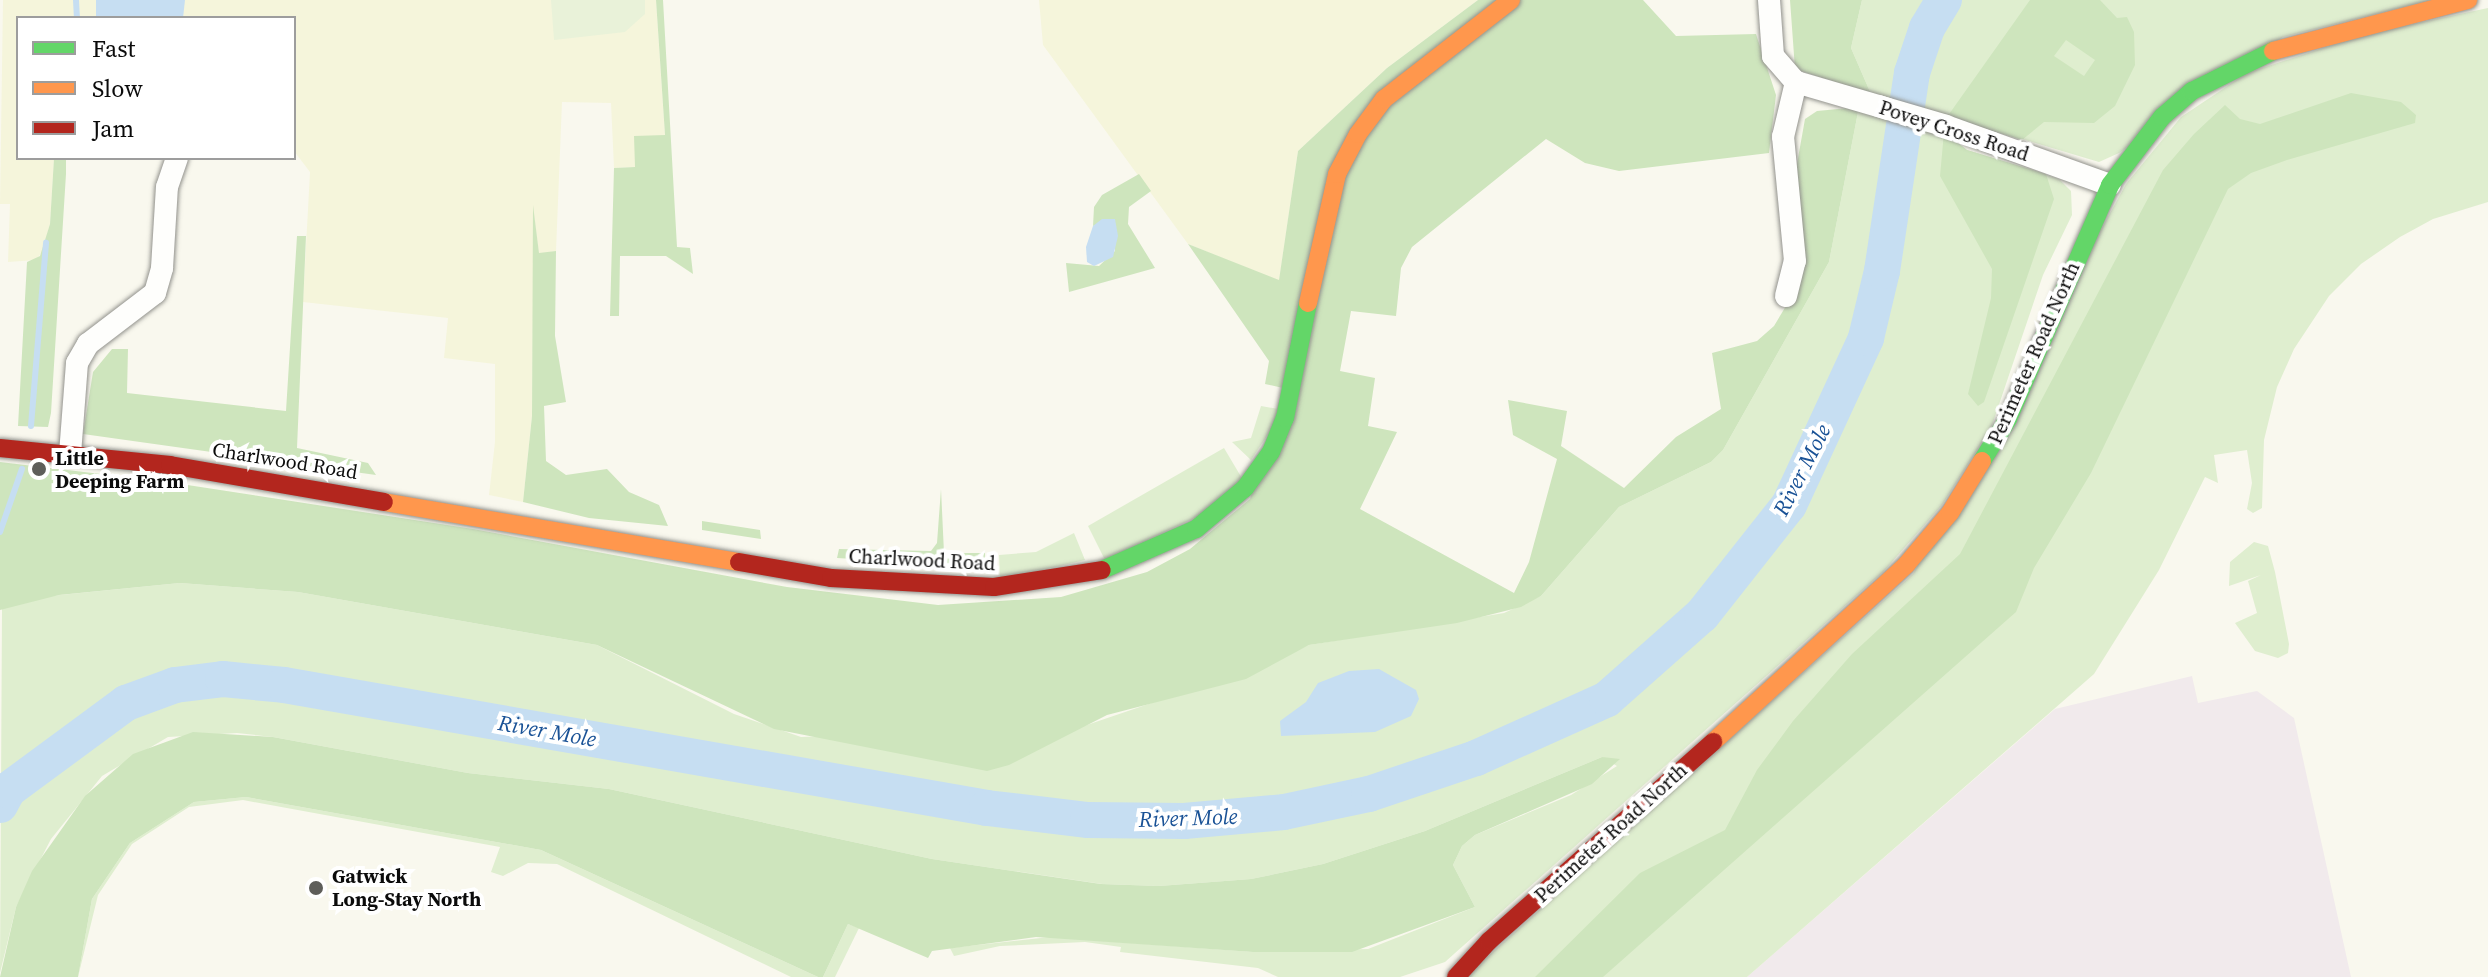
<!DOCTYPE html>
<style>
body{margin:0}
#map{position:relative;width:2488px;height:977px;overflow:hidden;background:#f9f8ee;font-family:"Source Serif 4",serif}
div>[style]{position:absolute}
[style*='--x']{left:calc(var(--x)*1px);top:calc(var(--y)*1px);width:calc(var(--w)*1px);rotate:calc(var(--a)*1deg)}
.industrial>*{inset:0;background:#f1eaec}
.farmland>*{inset:0;background:#f5f5db}
.green>*{inset:0;background:#dfeecf}
.forest>*{inset:0;background:#cee5bd}
.pitch>*{inset:0;background:#e9f2d9}
.water>*{inset:0;background:#c6def2}
.stream>*{height:6px;margin:-3px;padding:0 3px;transform-origin:3px;border-radius:3px;background:#c6def2}
.river>*{height:36px;margin:-18px;padding:0 18px;transform-origin:18px;border-radius:18px;background:#c6def2}
.roads{filter:drop-shadow(0 0 2px #92928d) drop-shadow(0 0 2px #92928d)}
.street>*{height:22px;margin:-11px;padding:0 11px;transform-origin:11px;border-radius:11px;background:#fefefc}
.fast>*{height:18px;margin:-9px;padding:0 9px;transform-origin:9px;border-radius:9px;background:#63d668}
.slow>*{height:18px;margin:-9px;padding:0 9px;transform-origin:9px;border-radius:9px;background:#ff974d}
.jam>*{height:18px;margin:-9px;padding:0 9px;transform-origin:9px;border-radius:9px;background:#b3261e}
.dots>*{width:22px;height:22px;translate:-50% -50%;box-sizing:border-box;border:4px solid #fff;border-radius:50%}
span{translate:-50% -50%;white-space:nowrap;text-align:center;line-height:1.15;-webkit-text-stroke:8px #fff;paint-order:stroke}
.street-label{font-size:20px;color:#0b0b0b}
.poi-label{font-size:20px;color:#0b0b0b;font-weight:700}
.left{translate:0 -50%;text-align:left}
.water-label{font-size:22px;color:#1a5296;font-style:italic}
.legend{position:absolute;left:16px;top:16px;width:280px;height:144px;box-sizing:border-box;background:#fff;border:2px solid #9d9d9d;margin:0;padding:10px 14px;list-style:none;font-size:24px;color:#0b0b0b}
.legend li{display:flex;align-items:center;gap:16px;height:40px}
.legend b{width:40px;border:2px solid #9d9d9d}
</style>
<div id="map">
<div class="industrial">
<div style="clip-path:polygon(2192px 676px,2198px 703px,2257px 691px,2294px 718px,2351px 977px,1747px 977px,2055px 709px)"></div>
</div>
<div class="farmland">
<div style="clip-path:polygon(3px 0,656px 0,665px 135px,635px 167px,614px 168px,611px 103px,562px 102px,556px 251px,539px 254px,534px 216px,532px 416px,523px 502px,489px 495px,495px 442px,495px 364px,444px 358px,448px 318px,303px 302px,310px 172px,294px 151px,294px 18px,18px 18px,18px 158px,54px 158px,50px 224px,42px 252px,36px 260px,8px 262px,10px 204px,0 204px)"></div>
<div style="clip-path:polygon(1039px 0,1478px 0,1387px 68px,1298px 151px,1279px 281px,1188px 244px,1043px 45px)"></div>
</div>
<div class="green">
<div style="clip-path:polygon(1862px 0,2432px 0,2283px 37px,2119px 153px,2099px 162px,1871px 94px,1851px 48px)"></div>
<div style="clip-path:polygon(2488px 8px,2488px 202px,2433px 219px,2400px 237px,2361px 264px,2329px 296px,2294px 349px,2277px 387px,2264px 440px,2262px 508px,2253px 513px,2247px 509px,2252px 483px,2247px 450px,2214px 455px,2218px 483px,2205px 477px,2159px 570px,2094px 674px,1747px 977px,1465px 977px,1913px 574px,2126px 184px,2181px 117px,2247px 73px,2366px 34px)"></div>
<div style="clip-path:polygon(1859px 107px,1944px 132px,1967px 150px,2059px 179px,2071px 191px,2072px 215px,2043px 275px,1991px 428px,1942px 505px,1884px 571px,1445px 962px,1400px 977px,1278px 977px,1258px 968px,1120px 952px,1121px 947px,1085px 942px,1000px 946px,954px 956px,950px 948px,1050px 937px,1253px 952px,1368px 949px,1475px 907px,1453px 865px,1462px 846px,1475px 835px,1571px 795px,1617px 766px,1602px 757px,1425px 831px,1323px 864px,1251px 879px,1159px 886px,1102px 884px,932px 859px,609px 789px,468px 773px,273px 737px,237px 733px,168px 737px,102px 776px,51px 839px,16px 907px,0 973px,2px 608px,30px 598px,180px 583px,298px 592px,597px 645px,734px 714px,801px 737px,1081px 727px,1275px 661px,1309px 645px,1504px 613px,1541px 596px,1619px 507px,1711px 462px,1723px 450px,1829px 262px)"></div>
<div style="clip-path:polygon(1261px 406px,1284px 410px,1251px 460px,1232px 442px,1251px 438px)"></div>
<div style="clip-path:polygon(1224px 448px,1243px 480px,1205px 513px,1105px 560px,1088px 526px)"></div>
<div style="clip-path:polygon(1074px 533px,1085px 560px,1000px 580px,999px 555px,1036px 552px)"></div>
<div style="clip-path:polygon(2254px 542px,2268px 546px,2275px 572px,2289px 644px,2288px 653px,2278px 658px,2255px 651px,2235px 623px,2257px 613px,2248px 581px,2261px 575px,2229px 586px,2230px 562px)"></div>
<div style="clip-path:polygon(246px 797px,541px 850px,818px 977px,791px 977px,557px 864px,528px 863px,503px 876px,491px 872px,500px 847px,243px 800px,189px 807px,132px 844px,98px 895px,78px 977px,92px 899px,130px 843px,194px 802px)"></div>
<div style="clip-path:polygon(848px 924px,859px 928px,835px 977px,823px 977px)"></div>
</div>
<div class="forest">
<div style="clip-path:polygon(656px 0,663px 0,677px 247px,690px 248px,693px 274px,666px 256px,620px 256px,619px 316px,610px 316px,614px 168px,635px 167px,634px 136px,665px 135px)"></div>
<div style="clip-path:polygon(1478px 0,1643px 0,1676px 36px,1756px 34px,1776px 95px,1769px 153px,1619px 171px,1585px 163px,1546px 139px,1412px 247px,1401px 268px,1396px 316px,1351px 311px,1340px 371px,1375px 378px,1368px 426px,1397px 432px,1360px 509px,1514px 593px,1529px 562px,1557px 459px,1513px 435px,1508px 400px,1567px 411px,1561px 446px,1624px 488px,1676px 437px,1721px 409px,1712px 353px,1757px 341px,1774px 326px,1792px 296px,1795px 175px,1805px 119px,1817px 111px,1859px 107px,1829px 262px,1723px 450px,1711px 462px,1619px 507px,1541px 596px,1521px 607px,1457px 623px,1309px 645px,1246px 679px,1107px 715px,1009px 765px,987px 771px,774px 729px,597px 645px,298px 592px,180px 583px,59px 595px,0 610px,0 462px,168px 482px,473px 529px,787px 587px,938px 605px,1061px 597px,1147px 572px,1190px 549px,1250px 499px,1283px 388px,1265px 384px,1269px 361px,1188px 244px,1279px 280px,1298px 151px,1387px 68px)"></div>
<div style="clip-path:polygon(1790px 0,1862px 0,1851px 48px,1871px 94px,1795px 69px)"></div>
<div style="clip-path:polygon(evenodd,2030px 0,2100px 0,2117px 18px,2127px 17px,2134px 32px,2135px 65px,2115px 106px,2094px 123px,2044px 122px,2022px 140px,1947px 117px,2030px 0,2066px 40px,2095px 60px,2084px 76px,2054px 56px,2066px 40px)"></div>
<div style="clip-path:polygon(2351px 93px,2401px 102px,2416px 115px,2415px 123px,2287px 160px,2251px 173px,2228px 189px,2091px 473px,2034px 568px,2016px 612px,1603px 977px,1535px 977px,1640px 873px,1725px 830px,1757px 770px,1793px 721px,1852px 654px,1960px 554px,2163px 170px,2194px 134px,2225px 105px,2240px 119px,2260px 124px)"></div>
<div style="clip-path:polygon(1944px 132px,1967px 150px,2046px 174px,2054px 199px,1984px 402px,1978px 406px,1968px 394px,1991px 298px,1992px 269px,1940px 176px)"></div>
<div style="clip-path:polygon(54px 158px,66px 158px,66px 174px,51px 413px,48px 427px,18px 426px,27px 262px,40px 256px,50px 224px)"></div>
<div style="clip-path:polygon(1139px 174px,1151px 191px,1129px 207px,1128px 224px,1155px 268px,1069px 292px,1066px 263px,1099px 266px,1115px 251px,1115px 219px,1093px 226px,1094px 207px,1102px 195px)"></div>
<div style="clip-path:polygon(533px 205px,539px 253px,556px 251px,555px 336px,566px 402px,544px 406px,546px 461px,566px 475px,607px 469px,629px 492px,659px 505px,668px 526px,589px 518px,523px 502px,532px 416px)"></div>
<div style="clip-path:polygon(297px 236px,306px 236px,297px 448px,368px 463px,376px 475px,83px 434px,93px 372px,112px 349px,128px 349px,127px 393px,286px 411px)"></div>
<div style="clip-path:polygon(941px 489px,944px 553px,985px 553px,985px 567px,837px 558px,839px 549px,931px 551px,937px 543px)"></div>
<div style="clip-path:polygon(702px 521px,760px 530px,761px 539px,702px 530px)"></div>
<div style="clip-path:polygon(193px 732px,273px 737px,468px 773px,609px 789px,932px 859px,1101px 884px,1159px 886px,1251px 879px,1323px 864px,1425px 831px,1602px 757px,1620px 759px,1592px 784px,1475px 835px,1462px 846px,1453px 865px,1475px 907px,1352px 952px,1253px 952px,1036px 937px,932px 951px,928px 958px,848px 924px,823px 977px,818px 977px,541px 850px,246px 797px,194px 802px,130px 843px,92px 899px,78px 977px,0 977px,16px 907px,32px 871px,85px 796px,133px 754px)"></div>
</div>
<div class="pitch">
<div style="clip-path:polygon(551px 0,645px 0,645px 14px,625px 32px,554px 40px)"></div>
</div>
<div class="water">
<div style="clip-path:polygon(96px 0,185px 0,183px 18px,96px 18px)"></div>
<div style="clip-path:polygon(1102px 219px,1115px 219px,1118px 236px,1113px 257px,1094px 266px,1087px 262px,1086px 247px,1093px 226px)"></div>
<div style="clip-path:polygon(1379px 669px,1416px 690px,1419px 699px,1411px 716px,1375px 732px,1281px 736px,1280px 721px,1306px 702px,1318px 683px,1349px 671px)"></div>
</div>
<div class="stream">
<div style="--x:76;--y:0;--w:18;--a:87"></div>
<div style="--x:31;--y:426;--w:184;--a:-85.3"></div>
<div style="--x:0;--y:532;--w:67;--a:-70.8"></div>
</div>
<div class="river">
<div style="--x:0;--y:805;--w:17;--a:-62"></div>
<div style="--x:8;--y:790;--w:147;--a:-36.4"></div>
<div style="--x:126;--y:703;--w:52;--a:-20.2"></div>
<div style="--x:175;--y:685;--w:48;--a:-7.1"></div>
<div style="--x:223;--y:679;--w:61;--a:5.6"></div>
<div style="--x:284;--y:685;--w:714;--a:9.92"></div>
<div style="--x:987;--y:808;--w:102;--a:6.8"></div>
<div style="--x:1088;--y:820;--w:96;--a:0.6"></div>
<div style="--x:1184;--y:821;--w:100;--a:-5.1"></div>
<div style="--x:1284;--y:812;--w:87;--a:-12"></div>
<div style="--x:1369;--y:794;--w:113;--a:-18.6"></div>
<div style="--x:1476;--y:758;--w:144;--a:-24.2"></div>
<div style="--x:1607;--y:699;--w:127;--a:-41.5"></div>
<div style="--x:1702;--y:615;--w:140;--a:-51.7"></div>
<div style="--x:1789;--y:505;--w:184;--a:-65.2"></div>
<div style="--x:1866;--y:338;--w:69;--a:-76.6"></div>
<div style="--x:1882;--y:271;--w:200;--a:-81.4"></div>
<div style="--x:1912;--y:73;--w:47;--a:-71.6"></div>
<div style="--x:1927;--y:28;--w:33;--a:-59"></div>
</div>
<div class="roads">
<div class="street">
<div style="--x:1769;--y:0;--w:56;--a:85.9"></div>
<div style="--x:1773;--y:56;--w:35;--a:49"></div>
<div style="--x:1796;--y:82;--w:156;--a:16.3"></div>
<div style="--x:1946;--y:126;--w:174;--a:19.8"></div>
<div style="--x:1786;--y:296;--w:36;--a:-76"></div>
<div style="--x:1795;--y:261;--w:125;--a:-95.5"></div>
<div style="--x:1783;--y:137;--w:57;--a:-76.7"></div>
<div style="--x:70;--y:454;--w:91;--a:-85.6"></div>
<div style="--x:77;--y:363;--w:22;--a:-60"></div>
<div style="--x:88;--y:344;--w:84;--a:-37.3"></div>
<div style="--x:155;--y:293;--w:26;--a:-74"></div>
<div style="--x:162;--y:268;--w:81;--a:-86.5"></div>
<div style="--x:167;--y:187;--w:31;--a:-71"></div>
</div>
<div class="fast">
<div style="--x:1982;--y:461;--w:49;--a:-58.2"></div>
<div style="--x:2008;--y:419;--w:255;--a:-66.4"></div>
<div style="--x:2110;--y:185;--w:86;--a:-52.6"></div>
<div style="--x:2162;--y:117;--w:40;--a:-41"></div>
<div style="--x:2192;--y:91;--w:90;--a:-26.3"></div>
<div style="--x:1102;--y:570;--w:103;--a:-23.6"></div>
<div style="--x:1196;--y:529;--w:64;--a:-39.9"></div>
<div style="--x:1245;--y:488;--w:44;--a:-54.2"></div>
<div style="--x:1271;--y:452;--w:37;--a:-68"></div>
<div style="--x:1285;--y:418;--w:117;--a:-78.7"></div>
</div>
<div class="slow">
<div style="--x:2273;--y:51;--w:202;--a:-14.7"></div>
<div style="--x:1308;--y:303;--w:132;--a:-77.3"></div>
<div style="--x:1337;--y:174;--w:45;--a:-62.3"></div>
<div style="--x:1358;--y:134;--w:44;--a:-53.4"></div>
<div style="--x:1384;--y:99;--w:161;--a:-37.9"></div>
<div style="--x:384;--y:502;--w:360;--a:9.6"></div>
<div style="--x:1713;--y:742;--w:262;--a:-42.5"></div>
<div style="--x:1906;--y:565;--w:68;--a:-49.8"></div>
<div style="--x:1950;--y:513;--w:61;--a:-58.4"></div>
</div>
<div class="jam">
<div style="--x:0;--y:448;--w:171;--a:5.7"></div>
<div style="--x:170;--y:465;--w:217;--a:9.8"></div>
<div style="--x:739;--y:562;--w:93;--a:9.9"></div>
<div style="--x:831;--y:578;--w:163;--a:3.2"></div>
<div style="--x:994;--y:587;--w:109;--a:-8.9"></div>
<div style="--x:1456;--y:977;--w:49;--a:-47.5"></div>
<div style="--x:1489;--y:941;--w:300;--a:-41.6"></div>
</div>
</div>
<div class="dots">
<div style="left:39px;top:469px;background:#5e5e5a"></div>
<div style="left:316px;top:888px;background:#5e5e5a"></div>
</div>
<div class="street-label">
<span style="left:1954px;top:131px;rotate:18deg">Povey Cross Road</span>
<span style="left:2034px;top:353px;rotate:-66deg">Perimeter Road North</span>
<span style="left:285px;top:461px;rotate:9deg">Charlwood Road</span>
<span style="left:922px;top:560px;rotate:3deg">Charlwood Road</span>
<span style="left:1611px;top:833px;rotate:-42deg">Perimeter Road North</span>
</div>
<div class="poi-label">
<span class="left" style="left:55px;top:470px">Little<br>Deeping Farm</span>
<span class="left" style="left:332px;top:888px">Gatwick<br>Long-Stay North</span>
</div>
<div class="water-label">
<span style="left:1802px;top:470px;rotate:-63deg">River Mole</span>
<span style="left:547px;top:731px;rotate:10deg">River Mole</span>
<span style="left:1188px;top:818px;rotate:-2deg">River Mole</span>
</div>
<ul class="legend">
<li><b style="height:10px;background:#63d668"></b>Fast</li>
<li><b style="height:10px;background:#ff974d"></b>Slow</li>
<li><b style="height:10px;background:#b3261e"></b>Jam</li>
</ul>
</div>
